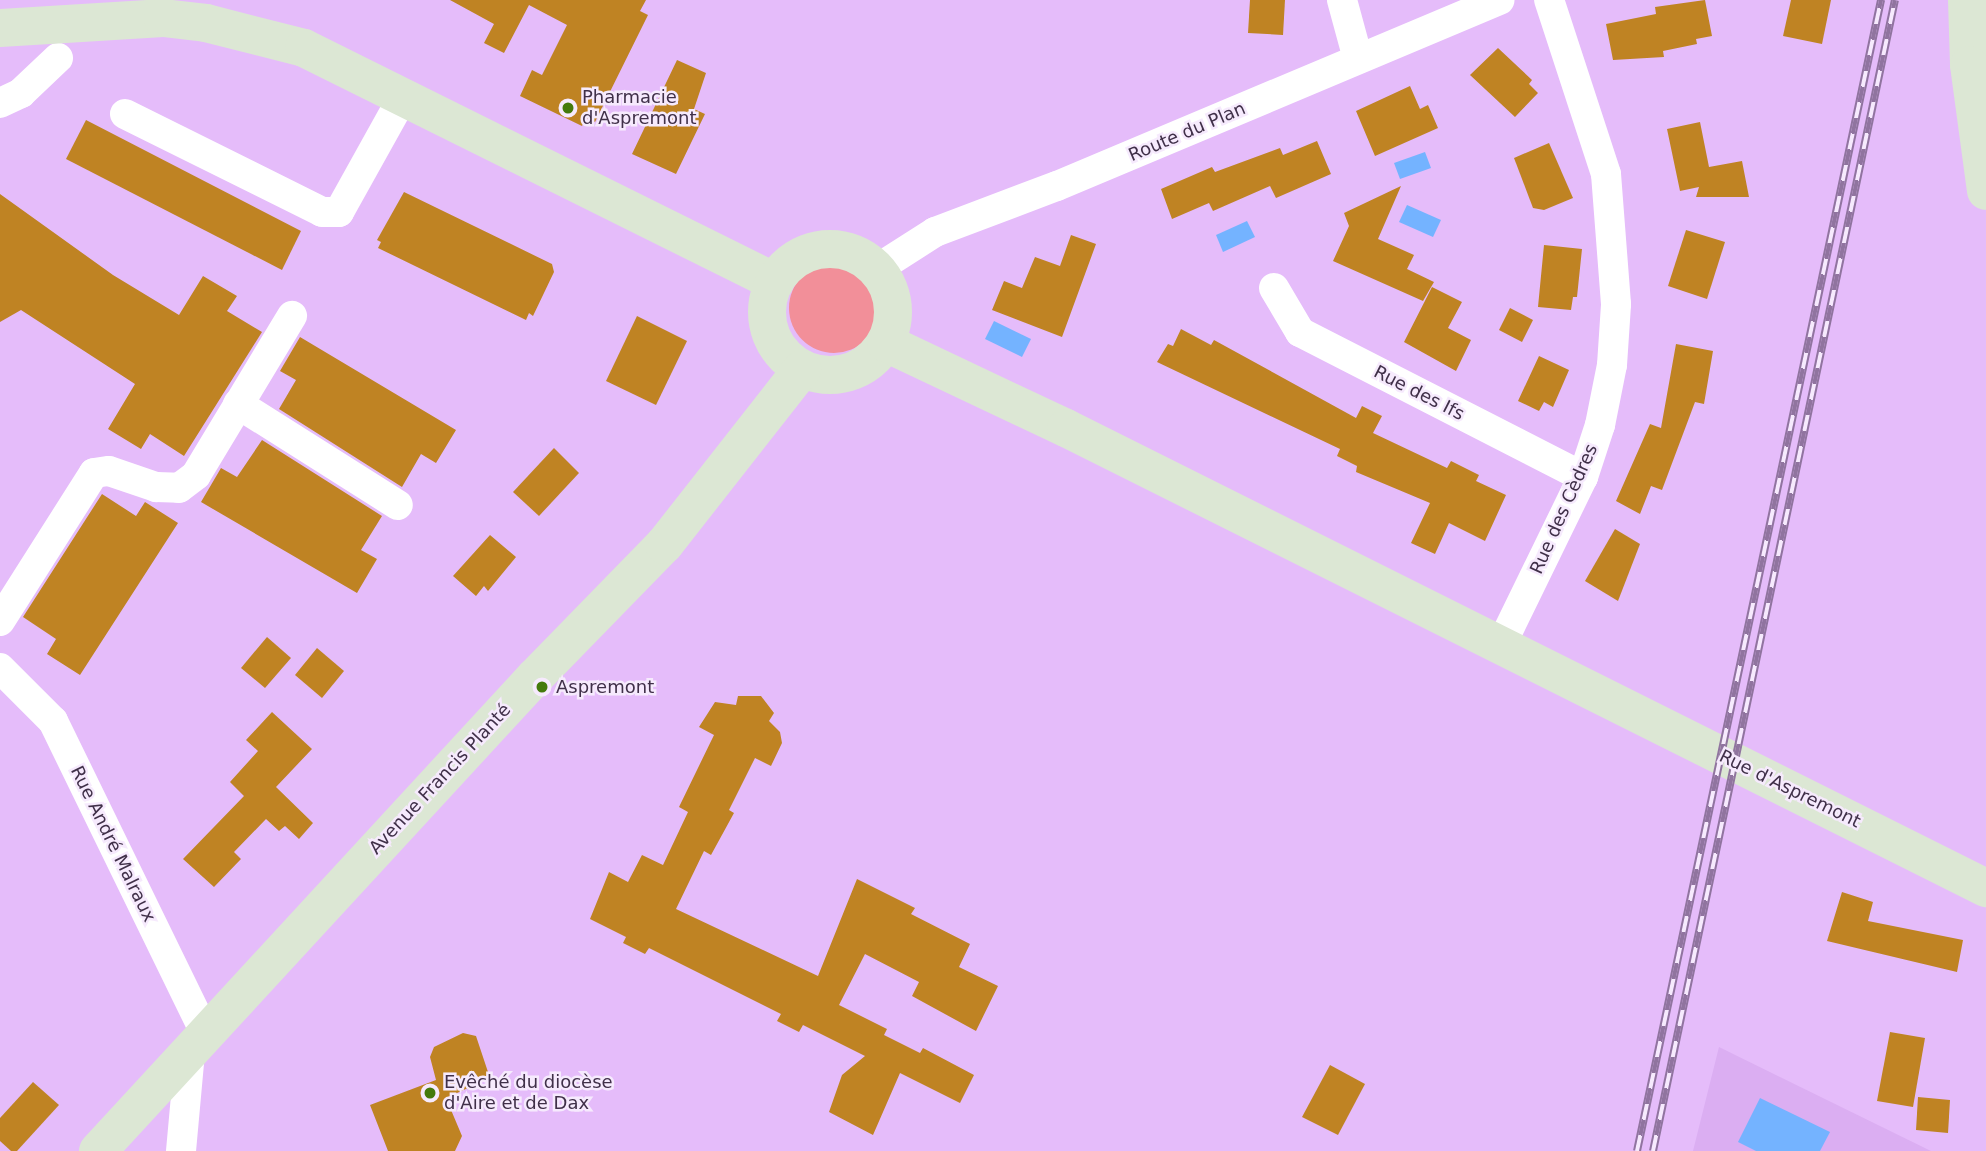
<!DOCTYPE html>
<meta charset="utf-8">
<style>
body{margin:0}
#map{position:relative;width:1986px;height:1151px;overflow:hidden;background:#e5bcfa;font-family:"DejaVu Sans",sans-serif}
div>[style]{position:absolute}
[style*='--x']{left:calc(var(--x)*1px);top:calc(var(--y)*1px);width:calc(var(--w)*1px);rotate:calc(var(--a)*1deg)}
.built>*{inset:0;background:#dbaef2}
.green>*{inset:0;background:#f28f99}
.round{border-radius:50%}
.water>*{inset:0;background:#74b3ff}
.building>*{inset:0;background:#bf8323}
.street>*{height:30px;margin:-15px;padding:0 15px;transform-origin:15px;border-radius:15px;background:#fff}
.secondary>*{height:38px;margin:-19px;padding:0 19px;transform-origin:19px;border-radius:19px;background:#dce7d4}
.secondary>.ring{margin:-19px;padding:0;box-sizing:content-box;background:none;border:38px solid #dce7d4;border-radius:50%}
.rail>*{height:8px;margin-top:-4px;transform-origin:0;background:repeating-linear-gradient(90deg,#f6eafd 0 16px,#90749f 0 32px);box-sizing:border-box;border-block:2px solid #90749f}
.dots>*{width:19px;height:19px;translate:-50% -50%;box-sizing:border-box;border:4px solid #f6eafd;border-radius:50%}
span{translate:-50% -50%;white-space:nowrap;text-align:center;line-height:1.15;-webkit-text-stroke:5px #f6eafd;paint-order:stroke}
.poi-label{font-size:18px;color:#403049}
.left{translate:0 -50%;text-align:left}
.street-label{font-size:18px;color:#403049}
</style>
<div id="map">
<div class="built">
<div style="clip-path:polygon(1719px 1047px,1931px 1151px,1693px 1151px)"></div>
</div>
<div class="green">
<div class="round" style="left:789px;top:263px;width:90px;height:90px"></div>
</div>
<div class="water">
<div style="clip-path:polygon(1425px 152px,1431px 168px,1400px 179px,1394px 163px)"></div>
<div style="clip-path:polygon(1407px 205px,1441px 220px,1433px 237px,1399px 222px)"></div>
<div style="clip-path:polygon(1247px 221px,1255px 237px,1223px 252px,1216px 235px)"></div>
<div style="clip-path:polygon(994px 321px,1031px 339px,1022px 357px,985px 339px)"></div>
<div style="clip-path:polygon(1760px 1098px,1830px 1132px,1820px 1151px,1756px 1151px,1738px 1142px)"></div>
</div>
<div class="building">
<div style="clip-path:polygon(450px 0,646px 0,640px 11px,648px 15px,595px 122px,586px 118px,582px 126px,520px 96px,532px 70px,542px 75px,567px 25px,529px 5px,504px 53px,484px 43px,494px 24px)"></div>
<div style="clip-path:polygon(1250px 0,1285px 0,1283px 35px,1248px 33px)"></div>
<div style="clip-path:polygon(1705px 0,1712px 36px,1696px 39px,1697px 44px,1663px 51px,1664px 57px,1613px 60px,1606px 24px,1656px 14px,1655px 7px)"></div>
<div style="clip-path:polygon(1791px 0,1831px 0,1822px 44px,1783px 36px)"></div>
<div style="clip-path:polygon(1498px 48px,1532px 80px,1529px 84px,1538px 93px,1515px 117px,1470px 75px)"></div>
<div style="clip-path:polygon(677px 60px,706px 73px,694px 109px,705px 114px,676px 174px,632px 154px)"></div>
<div style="clip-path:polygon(1410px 86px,1420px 109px,1428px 105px,1438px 128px,1375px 156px,1356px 111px)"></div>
<div style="clip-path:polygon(86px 120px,301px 231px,282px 270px,66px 159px)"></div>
<div style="clip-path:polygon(1700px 122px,1709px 167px,1742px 161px,1749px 197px,1696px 197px,1699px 187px,1680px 191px,1667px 129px)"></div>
<div style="clip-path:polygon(1317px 141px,1331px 174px,1276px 198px,1270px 186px,1213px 211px,1209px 203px,1172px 219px,1161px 189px,1212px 167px,1215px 172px,1280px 148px,1283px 155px)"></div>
<div style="clip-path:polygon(1549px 143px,1573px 198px,1544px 210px,1533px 208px,1514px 158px)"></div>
<div style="clip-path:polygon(1401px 186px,1378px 239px,1414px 255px,1407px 269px,1434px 282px,1423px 301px,1333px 261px,1349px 226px,1344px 213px)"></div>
<div style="clip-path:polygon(404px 192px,552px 264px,554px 272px,533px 316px,529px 313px,526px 320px,378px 248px,381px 242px,377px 240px)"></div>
<div style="clip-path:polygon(0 194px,113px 275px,179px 315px,203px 276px,237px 296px,227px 311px,262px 332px,184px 456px,150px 434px,141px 449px,108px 429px,135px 384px,21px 310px,0 322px)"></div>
<div style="clip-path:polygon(1686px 230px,1725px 242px,1707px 299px,1668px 286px)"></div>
<div style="clip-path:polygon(1071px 235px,1096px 244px,1062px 337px,992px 310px,1004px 281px,1022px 288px,1035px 257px,1060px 266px)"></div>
<div style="clip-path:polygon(1544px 245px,1582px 249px,1577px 297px,1573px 297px,1571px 310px,1538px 307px)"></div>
<div style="clip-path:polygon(1432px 287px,1462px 302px,1448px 328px,1471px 340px,1456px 371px,1404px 342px)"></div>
<div style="clip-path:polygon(1510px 308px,1533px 320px,1522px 342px,1499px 330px)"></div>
<div style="clip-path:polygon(637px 316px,687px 341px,656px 405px,606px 381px)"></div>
<div style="clip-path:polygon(1181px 329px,1211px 345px,1214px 340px,1356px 418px,1362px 406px,1382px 416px,1373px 433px,1447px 468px,1451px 461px,1479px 475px,1476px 481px,1506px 495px,1485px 541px,1449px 523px,1435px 554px,1411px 543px,1430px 503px,1356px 472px,1357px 466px,1337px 456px,1340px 449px,1157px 362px,1168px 344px,1173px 346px)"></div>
<div style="clip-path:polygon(300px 337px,456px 430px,436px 463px,421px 454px,402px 487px,279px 409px,296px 380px,280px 371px)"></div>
<div style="clip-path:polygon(1676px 344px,1713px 351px,1704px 404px,1695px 402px,1662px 490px,1651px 486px,1640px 514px,1616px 501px,1650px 424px,1661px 428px)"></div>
<div style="clip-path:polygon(1539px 356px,1569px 370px,1553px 407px,1544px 402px,1539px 411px,1518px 401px)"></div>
<div style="clip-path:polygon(262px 440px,382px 516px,361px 550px,377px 559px,357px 593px,201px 502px,221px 468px,237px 477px)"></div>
<div style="clip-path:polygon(554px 448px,579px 473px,539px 516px,513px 492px)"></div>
<div style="clip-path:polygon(102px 494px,136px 516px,145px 502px,178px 523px,80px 675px,47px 654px,56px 639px,23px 617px)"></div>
<div style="clip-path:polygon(1615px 529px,1640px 544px,1618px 601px,1585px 581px)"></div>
<div style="clip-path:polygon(490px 535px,516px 557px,488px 591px,484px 586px,476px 596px,453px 576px)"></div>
<div style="clip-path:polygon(267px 637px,291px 658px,265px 688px,241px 668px)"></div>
<div style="clip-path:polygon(317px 648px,344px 671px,322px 698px,295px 675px)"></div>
<div style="clip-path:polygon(738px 696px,761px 696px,774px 713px,769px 721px,780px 732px,782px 743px,771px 766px,755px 758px,729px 810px,734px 813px,711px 855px,704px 851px,676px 909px,818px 976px,857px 879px,915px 908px,911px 914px,970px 944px,959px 967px,998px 986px,976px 1031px,912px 996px,919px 982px,865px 954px,839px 1005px,887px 1029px,884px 1035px,920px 1053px,923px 1048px,974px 1075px,960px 1103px,900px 1073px,873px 1135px,829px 1112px,842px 1075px,865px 1056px,803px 1025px,799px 1032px,777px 1021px,781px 1014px,649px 948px,645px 954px,623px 943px,626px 937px,590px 919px,609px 872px,628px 882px,642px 855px,663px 865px,688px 812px,679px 807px,714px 735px,699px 727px,715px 702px,736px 705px)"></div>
<div style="clip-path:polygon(272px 712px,312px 749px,276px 787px,313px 823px,299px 839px,285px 826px,279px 831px,266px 819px,234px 852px,241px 859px,214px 887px,183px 859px,244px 796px,230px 782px,258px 751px,246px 740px)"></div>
<div style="clip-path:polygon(1842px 892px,1873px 902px,1868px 921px,1963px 940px,1957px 972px,1827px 941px)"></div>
<div style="clip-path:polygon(1890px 1032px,1925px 1038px,1913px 1107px,1877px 1101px)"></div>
<div style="clip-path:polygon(463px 1033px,476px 1036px,490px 1078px,446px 1098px,462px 1136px,455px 1151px,388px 1151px,370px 1105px,436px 1080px,430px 1057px,434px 1047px)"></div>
<div style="clip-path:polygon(1330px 1065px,1365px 1084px,1338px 1135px,1302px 1117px)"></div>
<div style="clip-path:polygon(33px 1082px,59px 1105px,17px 1151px,11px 1151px,0 1141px,0 1118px)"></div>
<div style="clip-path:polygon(1918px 1097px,1950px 1100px,1948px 1133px,1916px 1130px)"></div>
</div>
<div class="street">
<div style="--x:1342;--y:0;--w:61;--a:74.8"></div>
<div style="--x:0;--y:103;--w:23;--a:-25"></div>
<div style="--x:21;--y:93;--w:51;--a:-43.4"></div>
<div style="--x:125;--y:114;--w:220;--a:26.4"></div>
<div style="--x:322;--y:212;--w:17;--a:0"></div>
<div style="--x:339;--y:212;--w:134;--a:-60.9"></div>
<div style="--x:877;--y:269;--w:69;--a:-32.5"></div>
<div style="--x:935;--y:232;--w:130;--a:-20.7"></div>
<div style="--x:1057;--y:186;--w:480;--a:-22.8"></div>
<div style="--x:1274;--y:288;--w:51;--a:59.4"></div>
<div style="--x:1300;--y:332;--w:318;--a:27.1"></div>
<div style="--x:238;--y:404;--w:189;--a:32.3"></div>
<div style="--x:0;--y:621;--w:175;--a:-57.6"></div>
<div style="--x:94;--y:473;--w:15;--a:-8"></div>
<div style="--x:109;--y:471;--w:50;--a:18.8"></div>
<div style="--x:156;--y:487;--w:23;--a:2"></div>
<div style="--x:179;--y:488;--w:21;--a:-37"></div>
<div style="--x:196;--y:475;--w:186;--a:-58.9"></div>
<div style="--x:1501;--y:645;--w:187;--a:-64"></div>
<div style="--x:1583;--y:477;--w:55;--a:-71.9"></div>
<div style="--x:1600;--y:425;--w:61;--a:-78.7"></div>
<div style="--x:1612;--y:365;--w:61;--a:-86.2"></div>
<div style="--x:1616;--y:304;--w:130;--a:-94.4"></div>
<div style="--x:1606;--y:174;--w:183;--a:-108.1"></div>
<div style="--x:0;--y:668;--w:75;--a:45"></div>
<div style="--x:53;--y:721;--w:349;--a:64"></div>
<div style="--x:181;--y:1151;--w:98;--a:-84.8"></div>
</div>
<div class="secondary">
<div style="--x:1967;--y:0;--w:65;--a:88.2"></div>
<div style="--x:1969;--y:65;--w:127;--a:82.3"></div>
<div style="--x:0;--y:28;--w:163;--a:-3.5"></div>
<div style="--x:163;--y:18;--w:43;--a:6.6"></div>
<div style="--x:206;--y:23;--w:101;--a:14.3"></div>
<div style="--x:304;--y:48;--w:526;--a:26.42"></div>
<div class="ring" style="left:767px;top:249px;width:88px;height:88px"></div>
<div style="--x:886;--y:343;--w:199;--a:25.3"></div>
<div style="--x:1066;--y:428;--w:1029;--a:26.57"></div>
<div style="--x:98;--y:1151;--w:645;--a:-47.33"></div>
<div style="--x:535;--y:677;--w:185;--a:-45.7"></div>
<div style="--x:664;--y:545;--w:224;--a:-51.9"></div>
</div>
<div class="rail">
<div style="--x:1637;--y:1151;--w:1177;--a:-78.03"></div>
<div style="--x:1653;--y:1151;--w:1176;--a:-78.13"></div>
</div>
<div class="dots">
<div style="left:568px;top:108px;background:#447a0c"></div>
<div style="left:542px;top:687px;background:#447a0c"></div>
<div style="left:430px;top:1093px;background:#447a0c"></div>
</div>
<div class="poi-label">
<span class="left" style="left:582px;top:108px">Pharmacie<br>d'Aspremont</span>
<span class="left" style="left:556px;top:687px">Aspremont</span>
<span class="left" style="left:444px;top:1093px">Evêché du diocèse<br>d'Aire et de Dax</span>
</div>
<div class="street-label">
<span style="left:1187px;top:132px;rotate:-23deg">Route du Plan</span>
<span style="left:1419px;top:393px;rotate:27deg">Rue des Ifs</span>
<span style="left:1564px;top:509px;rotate:-66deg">Rue des Cèdres</span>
<span style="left:440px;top:779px;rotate:-47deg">Avenue Francis Planté</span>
<span style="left:1790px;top:789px;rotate:26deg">Rue d'Aspremont</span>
<span style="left:113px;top:844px;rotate:64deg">Rue André Malraux</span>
</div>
</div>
